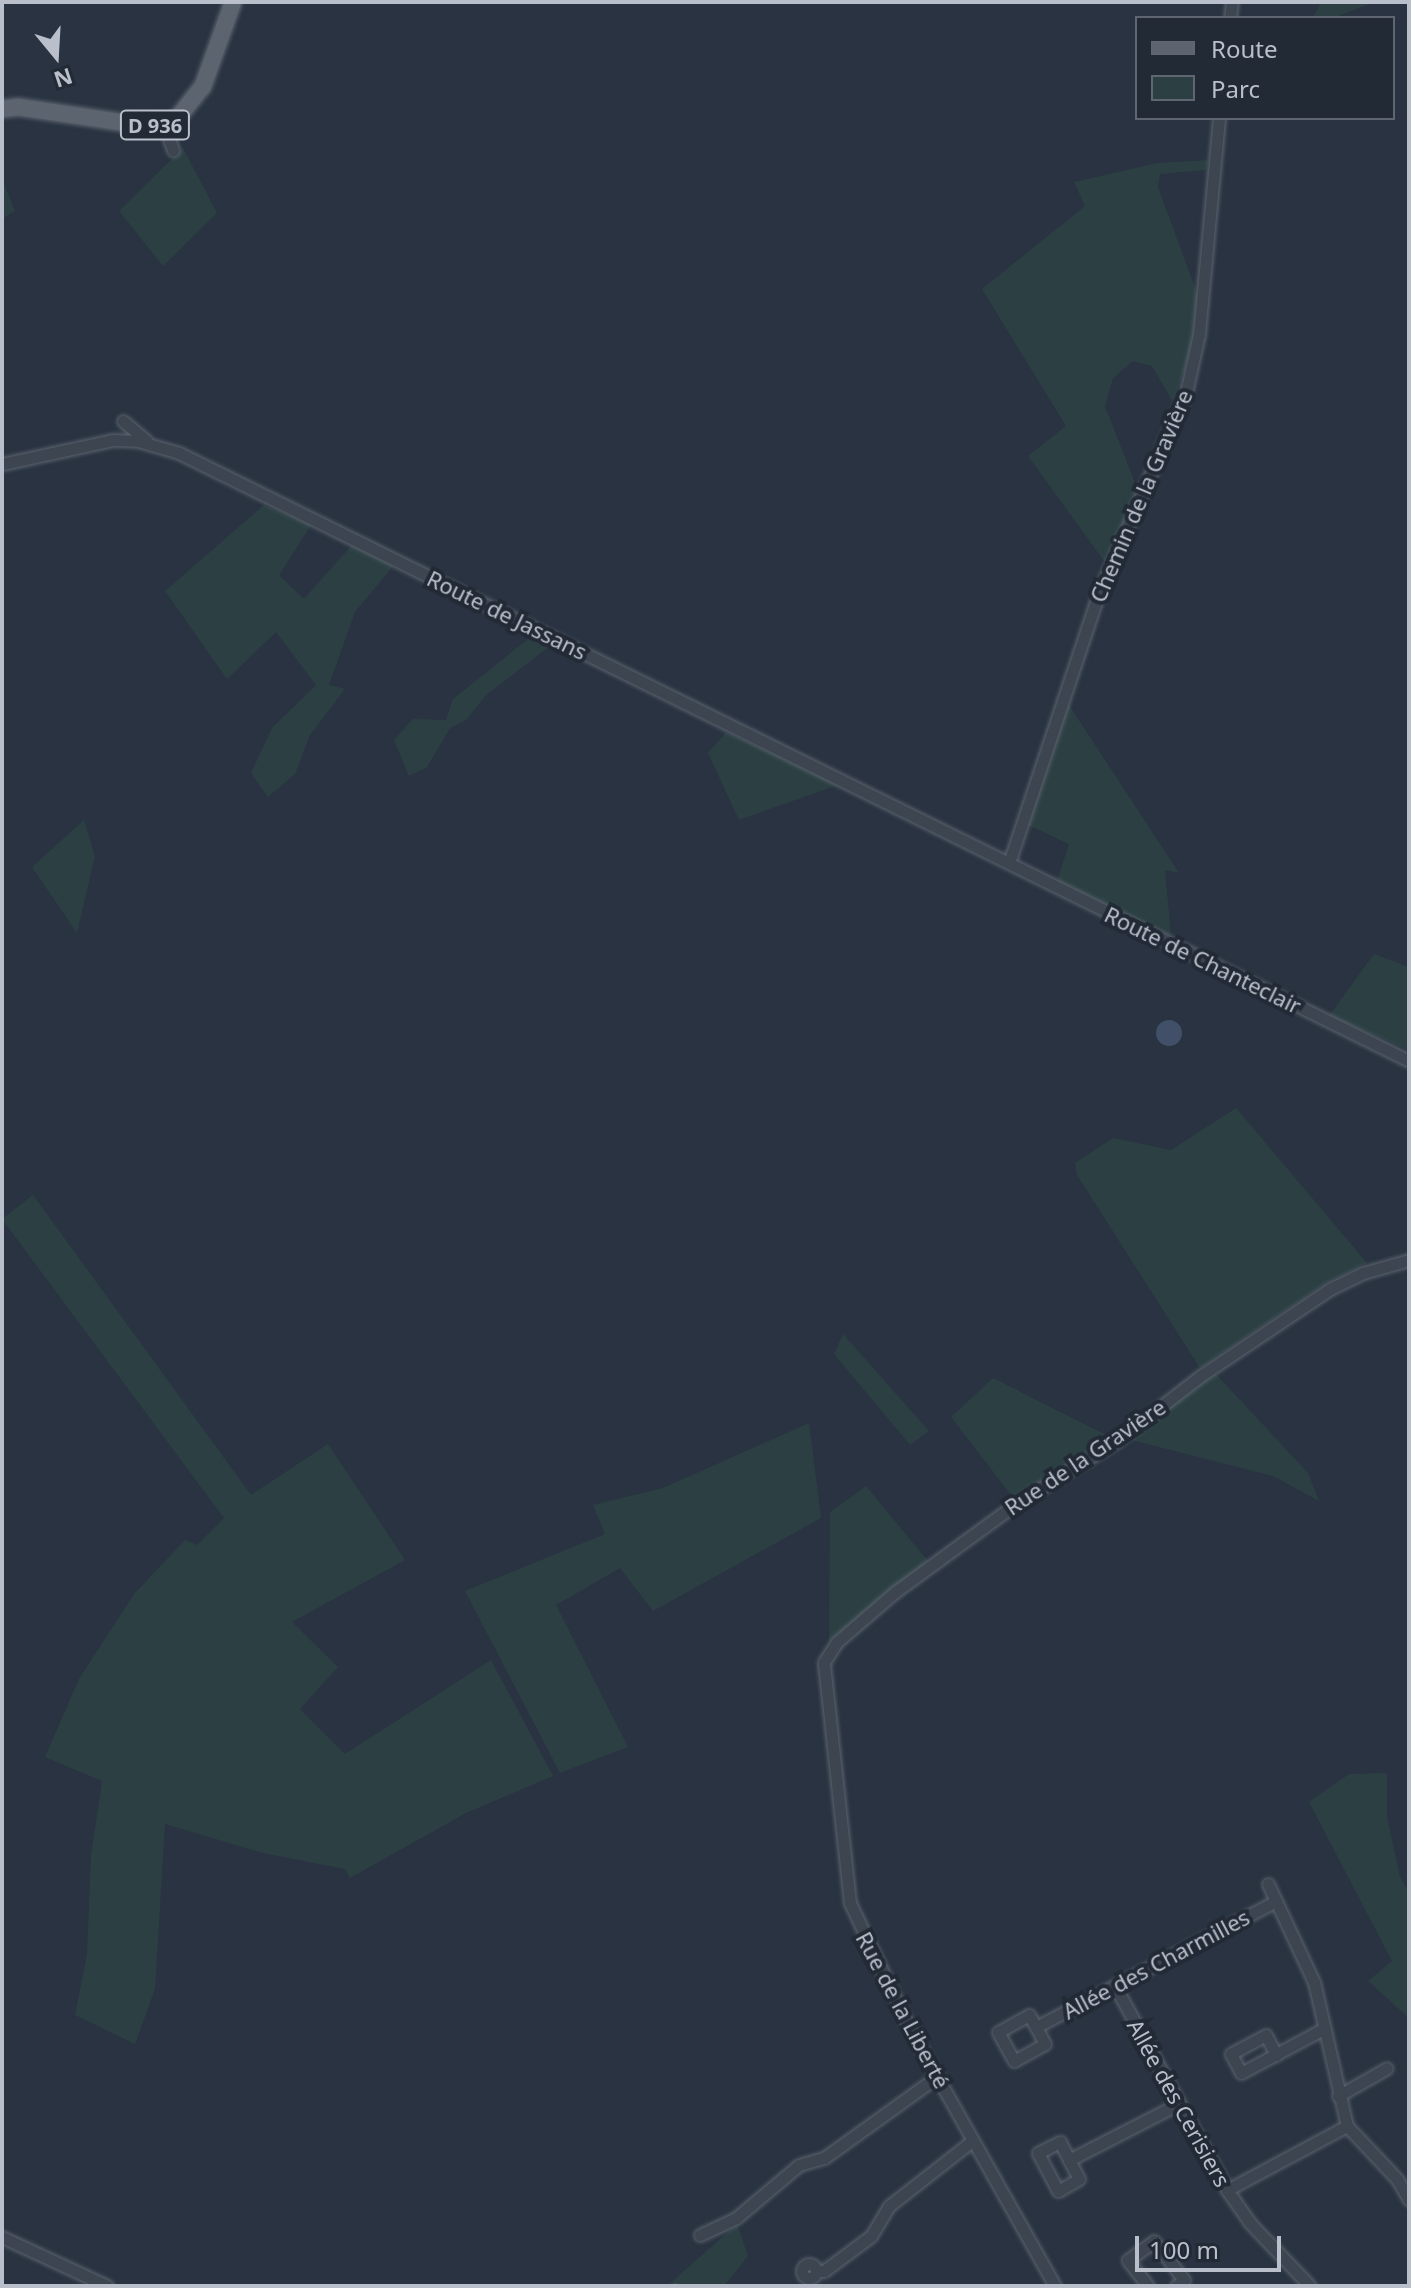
<!DOCTYPE html>
<meta charset="utf-8">
<style>
body{margin:0}
#map{position:relative;width:1411px;height:2288px;overflow:hidden;background:#293341;font-family:"Noto Sans",sans-serif}
div>[style]{position:absolute}
[style*='--x']{left:calc(var(--x)*1px);top:calc(var(--y)*1px);width:calc(var(--w)*1px);rotate:calc(var(--a)*1deg)}
.green>*{inset:0;background:#2c4043}
.water>*{inset:0;background:#415068}
.round{border-radius:50%}
.stream>*{height:3px;margin:-1.5px;padding:0 1.5px;transform-origin:1.5px;border-radius:1.5px;background:#415068}
.roads{filter:drop-shadow(0 0 2px #5b636e) drop-shadow(0 0 2px #5b636e)}
.street>*{height:11px;margin:-5.5px;padding:0 5.5px;transform-origin:5.5px;border-radius:5.5px;background:#3d4551}
.street>.ring{margin:-5.5px;padding:0;box-sizing:content-box;background:none;border:11px solid #3d4551;border-radius:50%}
.primary>*{height:16px;margin:-8px;padding:0 8px;transform-origin:8px;border-radius:8px;background:#5c6470}
span{translate:-50% -50%;white-space:nowrap;text-align:center;line-height:1.15;-webkit-text-stroke:8px #222a36;paint-order:stroke}
.shield-label span{padding:2px 6px;background:#222a36;border:2px solid;border-radius:6px;-webkit-text-stroke-width:0}
.shield-label{font-size:20px;color:#bac0cb;font-weight:700}
.street-label{font-size:22px;color:#bac0cb}
.frame{position:absolute;inset:0;border:4px solid #bac0cb;pointer-events:none}
.legend{position:absolute;left:1135px;top:16px;width:260px;height:104px;box-sizing:border-box;background:#222a36;border:2px solid #5f6672;margin:0;padding:10px 14px;list-style:none;font-size:24px;color:#bac0cb}
.legend li{display:flex;align-items:center;gap:16px;height:40px}
.legend b{width:40px;border:2px solid #5f6672}
.north{position:absolute;left:16px;top:16px;width:80px;height:80px;-webkit-text-stroke:6px #222a36;paint-order:stroke;rotate:162deg;font-size:22px;font-weight:700;line-height:32px;text-align:center;color:#bac0cb}
.north::after{content:'';display:block;margin:auto;width:28px;height:36px;background:#bac0cb;clip-path:polygon(50% 0,100% 100%,50% 72%,0 100%)}
.scale{position:absolute;left:1135px;top:2236px;width:146px;height:36px;box-sizing:border-box;border:4px solid #bac0cb;border-top:0;padding-left:10px;font-size:24px;line-height:28px;white-space:nowrap;color:#bac0cb;-webkit-text-stroke:6px #222a36;paint-order:stroke}
</style>
<div id="map">
<div class="green">
<div style="clip-path:polygon(1321px 2px,1375px 2px,1333px 18px,1313px 18px)"></div>
<div style="clip-path:polygon(183px 148px,217px 213px,163px 266px,119px 211px)"></div>
<div style="clip-path:polygon(1208px 160px,1206px 170px,1160px 174px,1158px 187px,1198px 296px,1191px 351px,1173px 402px,1152px 366px,1133px 361px,1113px 378px,1105px 406px,1137px 488px,1107px 565px,1028px 456px,1066px 426px,982px 289px,1085px 206px,1074px 182px,1157px 163px)"></div>
<div style="clip-path:polygon(2px 179px,15px 211px,2px 219px)"></div>
<div style="clip-path:polygon(264px 505px,311px 525px,279px 575px,304px 599px,352px 545px,393px 566px,355px 612px,329px 685px,345px 689px,310px 735px,295px 774px,268px 797px,251px 773px,272px 728px,316px 685px,276px 632px,227px 679px,165px 591px)"></div>
<div style="clip-path:polygon(533px 635px,550px 646px,486px 695px,466px 720px,450px 728px,427px 767px,409px 776px,394px 740px,413px 719px,446px 720px,453px 699px)"></div>
<div style="clip-path:polygon(1065px 699px,1179px 873px,1165px 870px,1171px 935px,1057px 881px,1069px 844px,1026px 824px)"></div>
<div style="clip-path:polygon(726px 732px,838px 785px,739px 820px,708px 753px)"></div>
<div style="clip-path:polygon(84px 820px,95px 856px,77px 933px,32px 867px)"></div>
<div style="clip-path:polygon(1374px 954px,1409px 967px,1409px 1050px,1329px 1016px)"></div>
<div style="clip-path:polygon(1236px 1108px,1367px 1263px,1326px 1283px,1200px 1368px,1077px 1175px,1075px 1163px,1113px 1138px,1171px 1150px)"></div>
<div style="clip-path:polygon(33px 1195px,251px 1495px,328px 1444px,405px 1560px,292px 1622px,338px 1667px,300px 1709px,345px 1754px,491px 1660px,553px 1776px,466px 1813px,350px 1878px,345px 1869px,263px 1853px,165px 1824px,155px 1989px,135px 2044px,75px 2015px,87px 1954px,91px 1855px,102px 1781px,45px 1757px,79px 1679px,134px 1594px,185px 1540px,197px 1545px,224px 1518px,2px 1219px)"></div>
<div style="clip-path:polygon(843px 1334px,929px 1431px,910px 1445px,834px 1354px)"></div>
<div style="clip-path:polygon(1215px 1373px,1308px 1473px,1319px 1501px,1273px 1476px,1127px 1439px)"></div>
<div style="clip-path:polygon(993px 1378px,1110px 1437px,1014px 1499px,951px 1417px)"></div>
<div style="clip-path:polygon(809px 1423px,821px 1518px,653px 1611px,620px 1568px,556px 1605px,628px 1747px,560px 1773px,465px 1591px,605px 1534px,593px 1505px,663px 1488px)"></div>
<div style="clip-path:polygon(866px 1486px,928px 1561px,829px 1642px,830px 1512px)"></div>
<div style="clip-path:polygon(1387px 1773px,1387px 1817px,1400px 1877px,1409px 1891px,1409px 2018px,1368px 1981px,1392px 1961px,1309px 1802px,1349px 1774px)"></div>
<div style="clip-path:polygon(737px 2224px,748px 2256px,724px 2286px,667px 2286px)"></div>
</div>
<div class="water">
<div class="round" style="left:1156px;top:1020px;width:26px;height:26px"></div>
</div>
<div class="stream">
<div style="--x:675;--y:2284;--w:4;--a:34"></div>
</div>
<div class="roads">
<div class="street">
<div style="--x:1230;--y:18;--w:16;--a:-83"></div>
<div style="--x:164;--y:125;--w:27;--a:70"></div>
<div style="--x:123;--y:421;--w:31;--a:40"></div>
<div style="--x:2;--y:464;--w:114;--a:-12.2"></div>
<div style="--x:113;--y:440;--w:25;--a:2"></div>
<div style="--x:138;--y:441;--w:43;--a:16.3"></div>
<div style="--x:179;--y:453;--w:1372;--a:26.3"></div>
<div style="--x:1009;--y:863;--w:286;--a:-71.6"></div>
<div style="--x:1099;--y:592;--w:217;--a:-66.4"></div>
<div style="--x:1186;--y:393;--w:60;--a:-77.6"></div>
<div style="--x:1199;--y:334;--w:217;--a:-84.7"></div>
<div style="--x:1268;--y:1884;--w:108;--a:64.9"></div>
<div style="--x:1314;--y:1982;--w:148;--a:77.1"></div>
<div style="--x:1347;--y:2126;--w:73;--a:46.7"></div>
<div style="--x:1397;--y:2179;--w:24;--a:60"></div>
<div style="--x:1116;--y:1988;--w:230;--a:61.2"></div>
<div style="--x:1227;--y:2190;--w:39;--a:55"></div>
<div style="--x:1249;--y:2222;--w:88;--a:46.4"></div>
<div style="--x:1036;--y:2027;--w:14;--a:-120"></div>
<div style="--x:1029;--y:2015;--w:35;--a:151"></div>
<div style="--x:998;--y:2032;--w:33;--a:61"></div>
<div style="--x:1014;--y:2061;--w:35;--a:-29"></div>
<div style="--x:1045;--y:2044;--w:19;--a:-118"></div>
<div style="--x:1036;--y:2027;--w:271;--a:-27.7"></div>
<div style="--x:1276;--y:2055;--w:22;--a:-117"></div>
<div style="--x:1266;--y:2035;--w:40;--a:152"></div>
<div style="--x:1231;--y:2054;--w:21;--a:62"></div>
<div style="--x:1241;--y:2073;--w:93;--a:-28.2"></div>
<div style="--x:1338;--y:2096;--w:56;--a:-29.7"></div>
<div style="--x:1069;--y:2160;--w:21;--a:62"></div>
<div style="--x:1079;--y:2179;--w:24;--a:150"></div>
<div style="--x:1058;--y:2191;--w:43;--a:-117.8"></div>
<div style="--x:1038;--y:2153;--w:25;--a:-27"></div>
<div style="--x:1060;--y:2142;--w:20;--a:63"></div>
<div style="--x:1069;--y:2160;--w:123;--a:-27.2"></div>
<div style="--x:1227;--y:2190;--w:136;--a:-28.1"></div>
<div style="--x:700;--y:2235;--w:40;--a:-25"></div>
<div style="--x:736;--y:2218;--w:82;--a:-40.1"></div>
<div style="--x:799;--y:2165;--w:26;--a:-16"></div>
<div style="--x:824;--y:2158;--w:140;--a:-35.7"></div>
<div style="--x:2;--y:2237;--w:116;--a:25"></div>
<div class="ring" style="left:802px;top:2264px;width:3px;height:3px"></div>
<div style="--x:816;--y:2271;--w:8;--a:0"></div>
<div style="--x:824;--y:2271;--w:59;--a:-36.7"></div>
<div style="--x:871;--y:2236;--w:35;--a:-59"></div>
<div style="--x:889;--y:2206;--w:105;--a:-38.1"></div>
<div style="--x:1055;--y:2286;--w:302;--a:-119.4"></div>
<div style="--x:907;--y:2023;--w:133;--a:-115.4"></div>
<div style="--x:850;--y:1903;--w:242;--a:-96.2"></div>
<div style="--x:824;--y:1662;--w:24;--a:-57"></div>
<div style="--x:837;--y:1642;--w:77;--a:-40.8"></div>
<div style="--x:895;--y:1592;--w:151;--a:-36.1"></div>
<div style="--x:1017;--y:1503;--w:115;--a:-31.9"></div>
<div style="--x:1115;--y:1442;--w:106;--a:-37.7"></div>
<div style="--x:1199;--y:1377;--w:158;--a:-33.9"></div>
<div style="--x:1330;--y:1289;--w:37;--a:-26"></div>
<div style="--x:1363;--y:1273;--w:48;--a:-15.8"></div>
<div style="--x:1148;--y:2286;--w:33;--a:-128"></div>
<div style="--x:1128;--y:2260;--w:32;--a:-36"></div>
<div style="--x:1154;--y:2241;--w:49;--a:52.4"></div>
<div style="--x:1184;--y:2280;--w:10;--a:143"></div>
</div>
<div class="primary">
<div style="--x:2;--y:109;--w:16;--a:-7"></div>
<div style="--x:18;--y:107;--w:129;--a:8.4"></div>
<div style="--x:146;--y:126;--w:31;--a:-11"></div>
<div style="--x:176;--y:120;--w:43;--a:-51.5"></div>
<div style="--x:203;--y:86;--w:89;--a:-70.3"></div>
</div>
</div>
<div class="shield-label">
<span style="left:155px;top:125px">D 936</span>
</div>
<div class="street-label">
<span style="left:1141px;top:496px;rotate:-67deg">Chemin de la Gravière</span>
<span style="left:507px;top:615px;rotate:26deg">Route de Jassans</span>
<span style="left:1203px;top:960px;rotate:26deg">Route de Chanteclair</span>
<span style="left:1085px;top:1457px;rotate:-34deg">Rue de la Gravière</span>
<span style="left:1156px;top:1964px;rotate:-28deg">Allée des Charmilles</span>
<span style="left:903px;top:2010px;rotate:62deg">Rue de la Liberté</span>
<span style="left:1179px;top:2103px;rotate:61deg">Allée des Cerisiers</span>
</div>
<div class="frame"></div>
<ul class="legend">
<li><b style="height:10px;background:#5c6470"></b>Route</li>
<li><b style="height:22px;background:#2c4043"></b>Parc</li>
</ul>
<div class="north">N</div>
<div class="scale">100 m</div>
</div>
